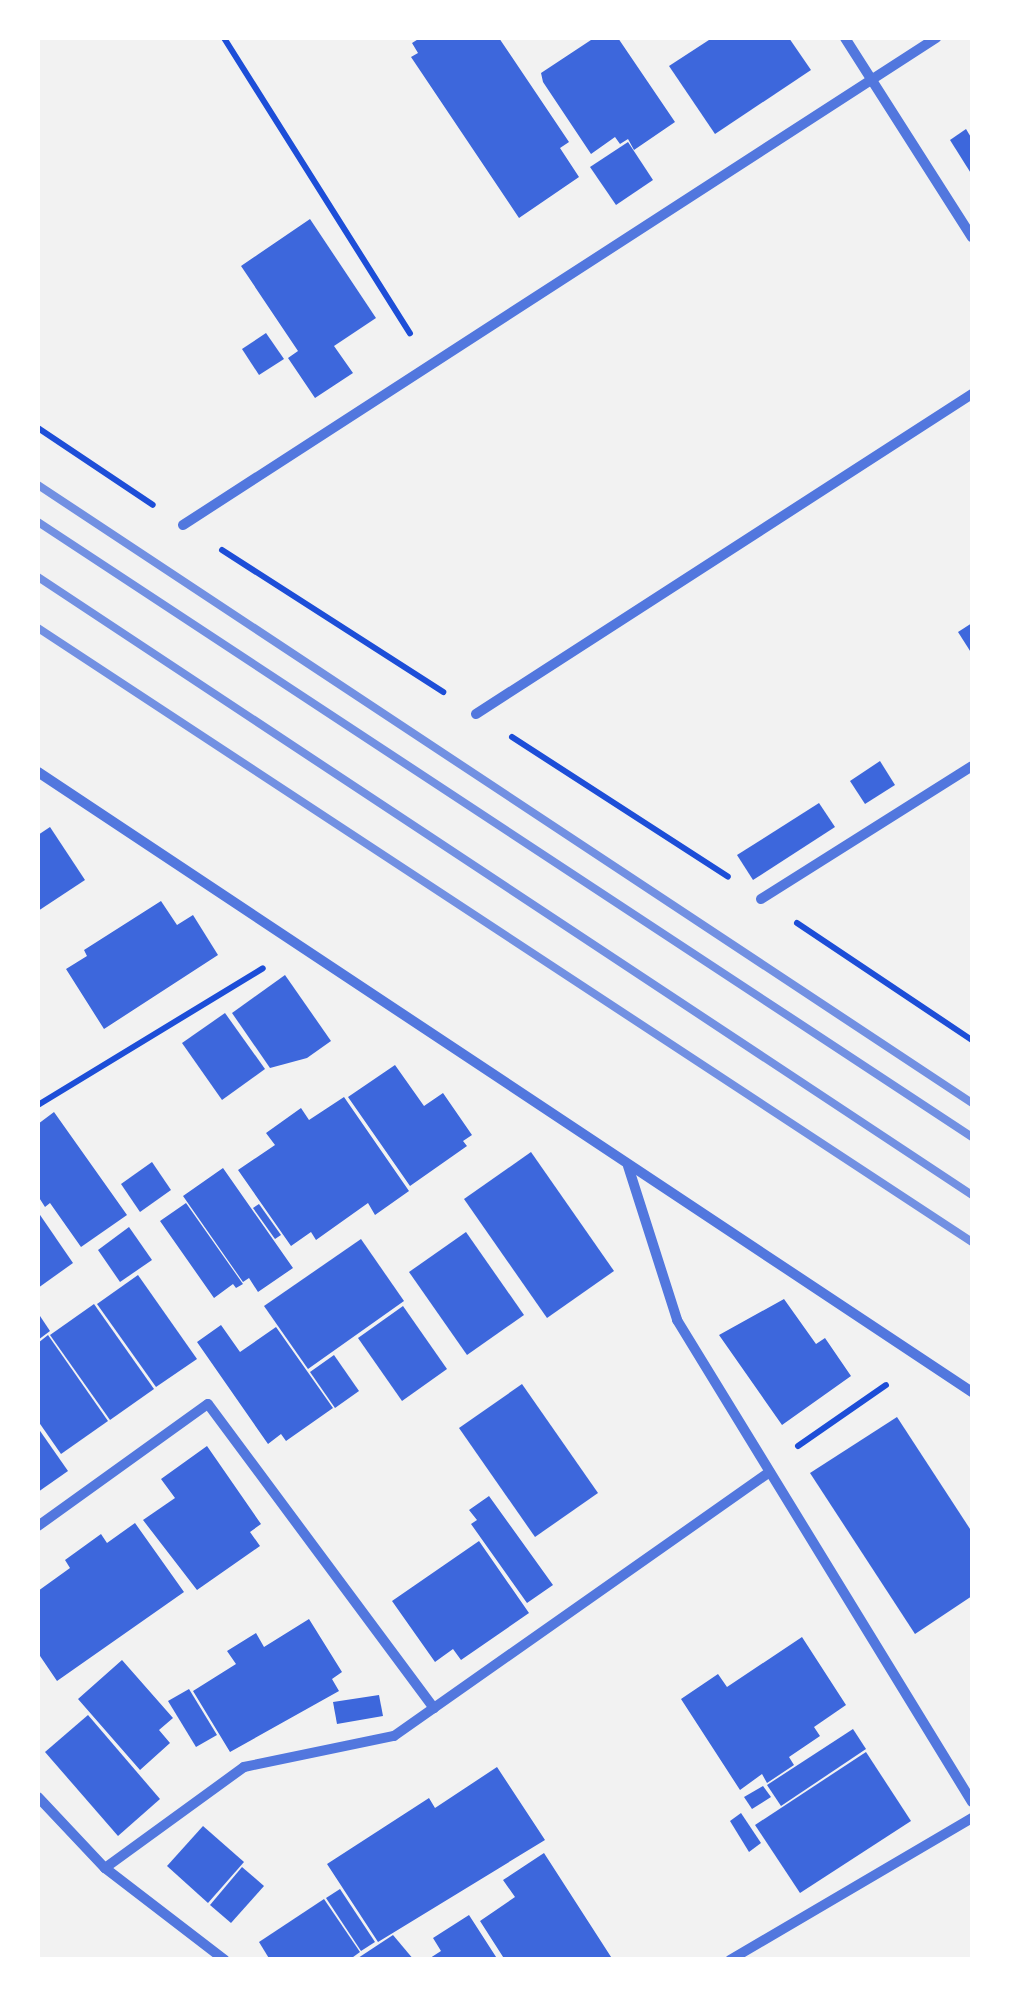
<!DOCTYPE html>
<style>
body{margin:0}
#map{position:relative;width:1010px;height:1997px;overflow:hidden;background:#f2f2f2;font-family:"Libre Baskerville",serif}
div>[style]{position:absolute}
[style*='--x']{left:calc(var(--x)*1px);top:calc(var(--y)*1px);width:calc(var(--w)*1px);rotate:calc(var(--a)*1deg)}
.building>*{inset:0;background:#3d67dc}
.path>*{height:6px;margin:-3px;padding:0 3px;transform-origin:3px;border-radius:3px;background:#1d4ed8}
.minor>*{height:10px;margin:-5px;padding:0 5px;transform-origin:5px;border-radius:5px;background:#5277de}
.rail>*{height:8px;margin:-4px;padding:0 4px;transform-origin:4px;border-radius:4px;background:#7290e2}
span{translate:-50% -50%;white-space:nowrap;text-align:center;line-height:1.15;-webkit-text-stroke:10px #fff;paint-order:stroke}
.frame{position:absolute;inset:0;border:40px solid #fff;pointer-events:none}
</style>
<div id="map">
<div class="building">
<div style="clip-path:polygon(420px 38px,499px 38px,569px 142px,560px 148px,579px 177px,519px 218px,411px 57px,418px 53px,412px 43px)"></div>
<div style="clip-path:polygon(594px 38px,618px 38px,675px 122px,634px 150px,628px 139px,620px 144px,615px 137px,591px 154px,543px 82px,541px 73px)"></div>
<div style="clip-path:polygon(712px 38px,789px 38px,811px 70px,715px 134px,669px 66px)"></div>
<div style="clip-path:polygon(966px 129px,972px 139px,972px 175px,950px 140px)"></div>
<div style="clip-path:polygon(628px 142px,653px 180px,616px 205px,590px 167px)"></div>
<div style="clip-path:polygon(310px 219px,376px 318px,334px 346px,353px 373px,315px 398px,288px 358px,298px 351px,241px 266px)"></div>
<div style="clip-path:polygon(266px 333px,284px 359px,259px 375px,242px 349px)"></div>
<div style="clip-path:polygon(972px 623px,972px 654px,958px 632px)"></div>
<div style="clip-path:polygon(880px 761px,895px 785px,865px 804px,850px 781px)"></div>
<div style="clip-path:polygon(819px 803px,835px 827px,753px 880px,737px 855px)"></div>
<div style="clip-path:polygon(50px 827px,85px 880px,38px 911px,38px 835px)"></div>
<div style="clip-path:polygon(161px 901px,177px 925px,193px 915px,218px 955px,104px 1029px,66px 969px,87px 956px,84px 950px)"></div>
<div style="clip-path:polygon(285px 975px,331px 1041px,307px 1058px,270px 1068px,232px 1013px)"></div>
<div style="clip-path:polygon(225px 1013px,265px 1069px,222px 1100px,182px 1043px)"></div>
<div style="clip-path:polygon(395px 1065px,424px 1106px,443px 1093px,472px 1135px,463px 1141px,467px 1146px,410px 1186px,348px 1097px)"></div>
<div style="clip-path:polygon(344px 1097px,409px 1191px,375px 1215px,368px 1203px,316px 1240px,311px 1232px,291px 1246px,238px 1170px,275px 1145px,266px 1133px,301px 1108px,309px 1120px)"></div>
<div style="clip-path:polygon(54px 1112px,127px 1215px,81px 1247px,50px 1203px,45px 1207px,38px 1196px,38px 1124px)"></div>
<div style="clip-path:polygon(531px 1152px,614px 1271px,547px 1318px,464px 1199px)"></div>
<div style="clip-path:polygon(152px 1162px,171px 1190px,140px 1212px,121px 1184px)"></div>
<div style="clip-path:polygon(223px 1168px,293px 1268px,258px 1292px,249px 1278px,243px 1282px,183px 1196px)"></div>
<div style="clip-path:polygon(186px 1203px,243px 1284px,236px 1288px,233px 1284px,214px 1298px,160px 1221px)"></div>
<div style="clip-path:polygon(259px 1204px,281px 1235px,275px 1239px,253px 1208px)"></div>
<div style="clip-path:polygon(38px 1212px,73px 1263px,38px 1288px)"></div>
<div style="clip-path:polygon(129px 1227px,152px 1260px,120px 1282px,98px 1250px)"></div>
<div style="clip-path:polygon(466px 1232px,524px 1315px,467px 1355px,409px 1272px)"></div>
<div style="clip-path:polygon(361px 1239px,404px 1301px,308px 1369px,264px 1306px)"></div>
<div style="clip-path:polygon(138px 1275px,197px 1359px,156px 1387px,97px 1304px)"></div>
<div style="clip-path:polygon(784px 1299px,816px 1344px,825px 1338px,851px 1376px,782px 1425px,719px 1335px)"></div>
<div style="clip-path:polygon(94px 1304px,154px 1389px,110px 1420px,50px 1335px)"></div>
<div style="clip-path:polygon(403px 1306px,447px 1369px,402px 1401px,358px 1338px)"></div>
<div style="clip-path:polygon(38px 1313px,50px 1331px,38px 1340px)"></div>
<div style="clip-path:polygon(221px 1325px,240px 1352px,276px 1327px,333px 1408px,286px 1441px,281px 1434px,268px 1444px,197px 1342px)"></div>
<div style="clip-path:polygon(48px 1335px,108px 1421px,61px 1454px,38px 1421px,38px 1343px)"></div>
<div style="clip-path:polygon(334px 1355px,359px 1391px,335px 1408px,310px 1372px)"></div>
<div style="clip-path:polygon(522px 1384px,598px 1493px,535px 1537px,459px 1428px)"></div>
<div style="clip-path:polygon(897px 1417px,972px 1532px,972px 1596px,915px 1634px,810px 1473px)"></div>
<div style="clip-path:polygon(38px 1428px,68px 1471px,38px 1492px)"></div>
<div style="clip-path:polygon(207px 1446px,261px 1524px,250px 1532px,260px 1546px,197px 1590px,143px 1520px,175px 1498px,161px 1479px)"></div>
<div style="clip-path:polygon(489px 1496px,553px 1585px,527px 1603px,471px 1524px,477px 1520px,469px 1510px)"></div>
<div style="clip-path:polygon(135px 1523px,184px 1592px,57px 1681px,38px 1653px,38px 1591px,70px 1568px,65px 1560px,101px 1534px,107px 1543px)"></div>
<div style="clip-path:polygon(479px 1541px,529px 1613px,461px 1660px,453px 1649px,435px 1662px,392px 1601px)"></div>
<div style="clip-path:polygon(309px 1619px,342px 1672px,332px 1679px,339px 1691px,230px 1752px,193px 1691px,236px 1664px,227px 1651px,256px 1633px,264px 1647px)"></div>
<div style="clip-path:polygon(802px 1637px,846px 1705px,814px 1727px,820px 1736px,789px 1757px,794px 1765px,767px 1783px,762px 1774px,740px 1790px,681px 1699px,718px 1674px,727px 1687px)"></div>
<div style="clip-path:polygon(122px 1660px,173px 1718px,159px 1730px,170px 1743px,140px 1770px,78px 1699px)"></div>
<div style="clip-path:polygon(189px 1689px,217px 1735px,196px 1747px,168px 1701px)"></div>
<div style="clip-path:polygon(379px 1695px,383px 1716px,337px 1724px,333px 1702px)"></div>
<div style="clip-path:polygon(88px 1715px,160px 1799px,118px 1836px,45px 1752px)"></div>
<div style="clip-path:polygon(853px 1729px,866px 1749px,781px 1806px,767px 1785px)"></div>
<div style="clip-path:polygon(866px 1752px,911px 1821px,800px 1893px,755px 1825px)"></div>
<div style="clip-path:polygon(497px 1767px,545px 1840px,378px 1942px,327px 1864px,429px 1798px,435px 1808px)"></div>
<div style="clip-path:polygon(763px 1786px,771px 1797px,752px 1809px,744px 1797px)"></div>
<div style="clip-path:polygon(741px 1813px,761px 1843px,749px 1852px,730px 1821px)"></div>
<div style="clip-path:polygon(203px 1826px,244px 1862px,208px 1903px,167px 1866px)"></div>
<div style="clip-path:polygon(544px 1853px,613px 1960px,505px 1960px,480px 1921px,515px 1897px,503px 1880px)"></div>
<div style="clip-path:polygon(242px 1867px,264px 1886px,231px 1923px,210px 1905px)"></div>
<div style="clip-path:polygon(340px 1889px,375px 1942px,361px 1951px,326px 1898px)"></div>
<div style="clip-path:polygon(324px 1899px,360px 1952px,349px 1960px,270px 1960px,259px 1942px)"></div>
<div style="clip-path:polygon(469px 1915px,498px 1960px,427px 1960px,441px 1951px,433px 1938px)"></div>
<div style="clip-path:polygon(393px 1935px,414px 1960px,355px 1960px)"></div>
</div>
<div class="path">
<div style="--x:224;--y:38;--w:349;--a:57.8"></div>
<div style="--x:38;--y:428;--w:138;--a:33.8"></div>
<div style="--x:222;--y:550;--w:263;--a:32.7"></div>
<div style="--x:512;--y:737;--w:257;--a:32.9"></div>
<div style="--x:797;--y:923;--w:211;--a:33.8"></div>
<div style="--x:38;--y:1105;--w:263;--a:-31.3"></div>
<div style="--x:798;--y:1446;--w:107;--a:-34.7"></div>
</div>
<div class="minor">
<div style="--x:845;--y:38;--w:236;--a:57.5"></div>
<div style="--x:183;--y:525;--w:897;--a:-32.89"></div>
<div style="--x:476;--y:714;--w:590;--a:-32.83"></div>
<div style="--x:38;--y:772;--w:1121;--a:33.58"></div>
<div style="--x:761;--y:899;--w:249;--a:-32.2"></div>
<div style="--x:628;--y:1166;--w:162;--a:72.3"></div>
<div style="--x:677;--y:1320;--w:565;--a:58.53"></div>
<div style="--x:38;--y:1526;--w:209;--a:-35.7"></div>
<div style="--x:208;--y:1404;--w:379;--a:53.4"></div>
<div style="--x:38;--y:1797;--w:98;--a:46.7"></div>
<div style="--x:105;--y:1868;--w:151;--a:37.5"></div>
<div style="--x:105;--y:1868;--w:172;--a:-36"></div>
<div style="--x:244;--y:1767;--w:153;--a:-11.7"></div>
<div style="--x:394;--y:1736;--w:459;--a:-35.1"></div>
<div style="--x:730;--y:1960;--w:281;--a:-30.4"></div>
</div>
<div class="rail">
<div style="--x:38;--y:485;--w:1120;--a:33.49"></div>
<div style="--x:38;--y:522;--w:1118;--a:33.36"></div>
<div style="--x:38;--y:577;--w:1120;--a:33.49"></div>
<div style="--x:38;--y:628;--w:1118;--a:33.32"></div>
</div>
<div class="frame"></div>
</div>
